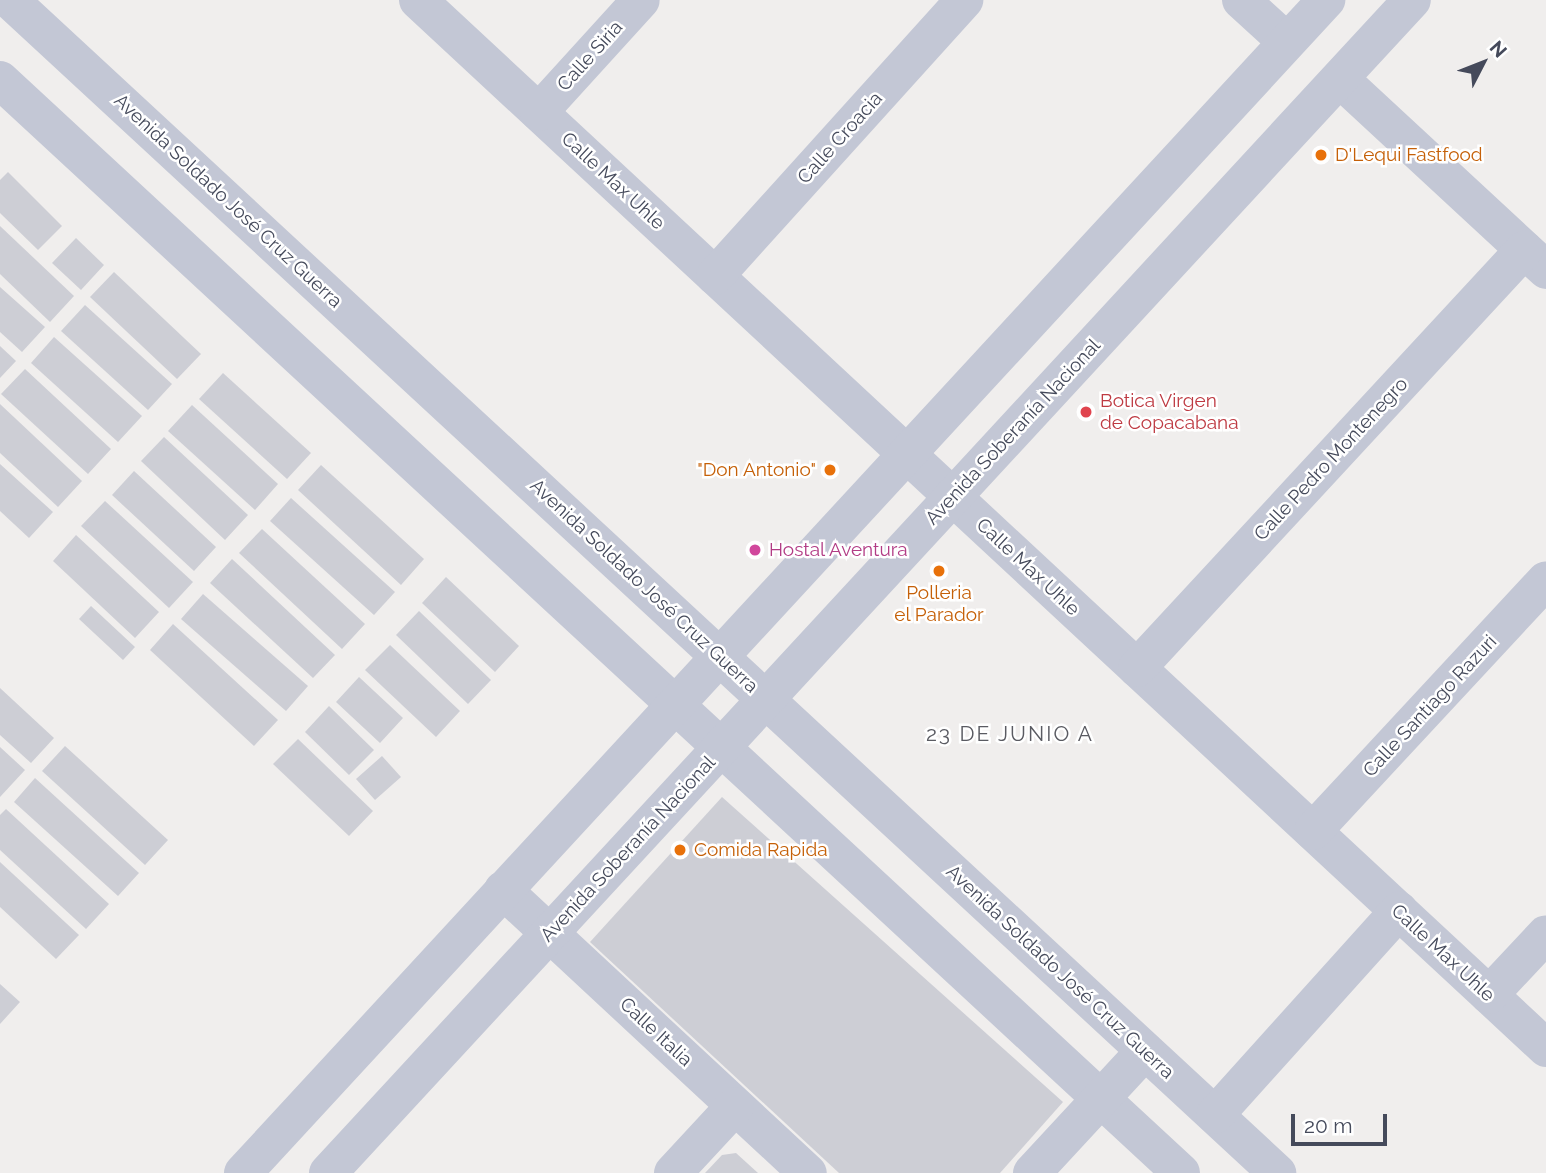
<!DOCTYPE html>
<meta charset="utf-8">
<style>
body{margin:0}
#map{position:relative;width:1546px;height:1173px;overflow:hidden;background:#f0eeed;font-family:Raleway,sans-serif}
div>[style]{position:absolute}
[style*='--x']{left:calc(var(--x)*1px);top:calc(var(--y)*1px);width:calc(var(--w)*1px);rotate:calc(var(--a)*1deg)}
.building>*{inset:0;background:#cdced5}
.minor>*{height:38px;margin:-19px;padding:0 19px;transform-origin:19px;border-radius:19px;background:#c3c7d5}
.dots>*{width:19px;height:19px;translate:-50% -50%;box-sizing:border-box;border:4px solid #fff;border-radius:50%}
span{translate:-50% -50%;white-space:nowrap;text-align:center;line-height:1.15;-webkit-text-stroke:5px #fff;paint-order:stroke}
.street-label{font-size:19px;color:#454a5b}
.food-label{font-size:19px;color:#c56008}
.left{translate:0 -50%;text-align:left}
.right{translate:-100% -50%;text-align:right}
.health-label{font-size:19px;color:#be3a42}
.hotel-label{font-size:19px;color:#b23c85}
.neighbourhood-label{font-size:21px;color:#5a5b62;letter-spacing:2px}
.north{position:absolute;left:1448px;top:28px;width:70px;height:70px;-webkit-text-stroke:5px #fff;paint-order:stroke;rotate:48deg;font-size:19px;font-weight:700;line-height:28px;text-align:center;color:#454a5b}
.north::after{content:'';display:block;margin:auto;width:24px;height:32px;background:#454a5b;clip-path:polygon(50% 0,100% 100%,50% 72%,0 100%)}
.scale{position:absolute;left:1291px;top:1114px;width:96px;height:32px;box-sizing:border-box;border:4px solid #454a5b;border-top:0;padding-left:9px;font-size:21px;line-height:24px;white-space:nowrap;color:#454a5b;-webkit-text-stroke:5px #fff;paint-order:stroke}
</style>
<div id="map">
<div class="building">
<div style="clip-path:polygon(8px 172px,62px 226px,38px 250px,0 213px,0 180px)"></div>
<div style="clip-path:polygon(0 226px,74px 296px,50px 322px,0 274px)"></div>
<div style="clip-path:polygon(76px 238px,104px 265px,81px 290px,52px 263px)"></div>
<div style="clip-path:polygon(114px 272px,201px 354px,177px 379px,90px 297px)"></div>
<div style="clip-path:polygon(0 287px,45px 327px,22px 352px,0 332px)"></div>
<div style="clip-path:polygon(85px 305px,172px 384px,148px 410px,61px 331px)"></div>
<div style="clip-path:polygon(54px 337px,142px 416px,118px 442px,31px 363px)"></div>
<div style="clip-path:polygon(0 346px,16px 361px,0 378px)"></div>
<div style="clip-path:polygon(25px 369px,111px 449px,88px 474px,1px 394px)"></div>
<div style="clip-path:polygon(223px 373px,311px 453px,287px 479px,199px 399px)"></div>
<div style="clip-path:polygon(0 404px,82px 481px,58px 507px,0 453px)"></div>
<div style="clip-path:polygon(192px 405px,278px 484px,255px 510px,168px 431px)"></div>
<div style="clip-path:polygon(164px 437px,248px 515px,225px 540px,141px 461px)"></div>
<div style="clip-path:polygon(0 464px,53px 512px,29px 538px,0 511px)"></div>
<div style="clip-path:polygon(321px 465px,424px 559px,401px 585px,298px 490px)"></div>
<div style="clip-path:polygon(134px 471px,216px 547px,194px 571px,112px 495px)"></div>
<div style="clip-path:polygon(291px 498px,395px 592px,374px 615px,270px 521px)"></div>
<div style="clip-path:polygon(105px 501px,193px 582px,169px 608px,81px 526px)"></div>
<div style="clip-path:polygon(262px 529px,365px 624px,342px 649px,239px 553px)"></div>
<div style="clip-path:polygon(76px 535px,159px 612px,135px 638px,53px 561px)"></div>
<div style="clip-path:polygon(232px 559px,335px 655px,313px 678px,210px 583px)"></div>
<div style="clip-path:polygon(446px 577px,519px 646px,495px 672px,422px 603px)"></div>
<div style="clip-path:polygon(203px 594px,308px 686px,286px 711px,181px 619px)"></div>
<div style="clip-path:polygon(91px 606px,135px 647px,123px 660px,79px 619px)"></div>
<div style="clip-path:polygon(419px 611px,491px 680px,468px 704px,396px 635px)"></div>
<div style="clip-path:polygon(173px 624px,278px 720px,254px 746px,150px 650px)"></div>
<div style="clip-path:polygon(390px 645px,460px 711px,436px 737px,365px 670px)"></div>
<div style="clip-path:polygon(359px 677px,403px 718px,380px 743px,336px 702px)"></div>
<div style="clip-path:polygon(0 688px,54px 738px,31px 763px,0 735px)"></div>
<div style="clip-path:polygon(329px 706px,374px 750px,349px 775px,305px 732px)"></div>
<div style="clip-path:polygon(298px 739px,373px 811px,349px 836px,273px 764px)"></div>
<div style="clip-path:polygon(65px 746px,168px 840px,145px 865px,42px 771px)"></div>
<div style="clip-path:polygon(0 747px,25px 770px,0 797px)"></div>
<div style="clip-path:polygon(382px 756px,401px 777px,375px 800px,356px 779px)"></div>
<div style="clip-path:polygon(35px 778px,139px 873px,118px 896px,14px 802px)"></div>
<div style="clip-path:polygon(722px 797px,1063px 1102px,1000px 1173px,839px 1173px,590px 942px)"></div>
<div style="clip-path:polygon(6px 809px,109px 904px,86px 929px,0 850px,0 815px)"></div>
<div style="clip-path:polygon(0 862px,79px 935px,56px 959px,0 907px)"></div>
<div style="clip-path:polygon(0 984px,20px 1002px,0 1024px)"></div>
<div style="clip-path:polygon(736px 1153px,758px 1173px,705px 1173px,722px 1155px)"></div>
</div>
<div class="minor">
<div style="--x:10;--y:0;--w:1727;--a:42.79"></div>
<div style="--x:418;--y:0;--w:1540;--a:42.89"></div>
<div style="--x:1241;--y:0;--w:62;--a:42.4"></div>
<div style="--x:1340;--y:79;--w:281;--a:42.8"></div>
<div style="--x:0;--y:80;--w:1609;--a:42.78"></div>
<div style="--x:539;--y:112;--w:151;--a:-47.7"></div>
<div style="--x:715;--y:276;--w:372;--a:-47.9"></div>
<div style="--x:1137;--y:668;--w:570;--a:-47.21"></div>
<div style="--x:1313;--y:831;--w:342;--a:-47.1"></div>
<div style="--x:503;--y:890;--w:416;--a:42.9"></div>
<div style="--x:1489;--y:995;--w:83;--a:-46.9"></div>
<div style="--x:1215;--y:1115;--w:275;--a:-48"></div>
<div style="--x:243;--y:1173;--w:1597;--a:-47.28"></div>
<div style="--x:328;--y:1173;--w:1597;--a:-47.26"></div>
<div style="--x:673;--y:1173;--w:91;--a:-47.2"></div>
<div style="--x:1032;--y:1173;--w:166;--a:-47.2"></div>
</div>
<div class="dots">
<div style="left:1321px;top:155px;background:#e8710a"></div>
<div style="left:1086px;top:412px;background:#e0444e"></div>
<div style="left:830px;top:470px;background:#e8710a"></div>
<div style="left:755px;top:550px;background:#d1479c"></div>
<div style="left:939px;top:571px;background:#e8710a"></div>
<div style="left:680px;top:850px;background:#e8710a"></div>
</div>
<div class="street-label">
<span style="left:590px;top:56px;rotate:-48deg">Calle Siria</span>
<span style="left:840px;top:138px;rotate:-48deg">Calle Croacia</span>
<span style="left:613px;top:181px;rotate:43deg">Calle Max Uhle</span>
<span style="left:228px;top:201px;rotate:43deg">Avenida Soldado José Cruz Guerra</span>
<span style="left:1013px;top:432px;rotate:-47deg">Avenida Soberanía Nacional</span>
<span style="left:1331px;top:459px;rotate:-47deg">Calle Pedro Montenegro</span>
<span style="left:1028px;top:567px;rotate:43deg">Calle Max Uhle</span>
<span style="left:644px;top:586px;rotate:43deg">Avenida Soldado José Cruz Guerra</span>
<span style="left:1430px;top:706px;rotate:-47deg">Calle Santiago Razuri</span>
<span style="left:628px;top:849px;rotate:-47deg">Avenida Soberanía Nacional</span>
<span style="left:1443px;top:953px;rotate:43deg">Calle Max Uhle</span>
<span style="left:1060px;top:972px;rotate:43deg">Avenida Soldado José Cruz Guerra</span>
<span style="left:656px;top:1032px;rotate:43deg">Calle Italia</span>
</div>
<div class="food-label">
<span class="left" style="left:1335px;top:155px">D'Lequi Fastfood</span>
<span class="right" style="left:816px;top:470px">"Don Antonio"</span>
<span style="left:939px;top:604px">Polleria<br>el Parador</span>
<span class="left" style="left:694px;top:850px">Comida Rapida</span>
</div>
<div class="health-label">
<span class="left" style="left:1100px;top:412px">Botica Virgen<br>de Copacabana</span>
</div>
<div class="hotel-label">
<span class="left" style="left:769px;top:550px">Hostal Aventura</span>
</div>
<div class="neighbourhood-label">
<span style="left:1010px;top:734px">23 DE JUNIO A</span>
</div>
<div class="north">N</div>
<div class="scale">20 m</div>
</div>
